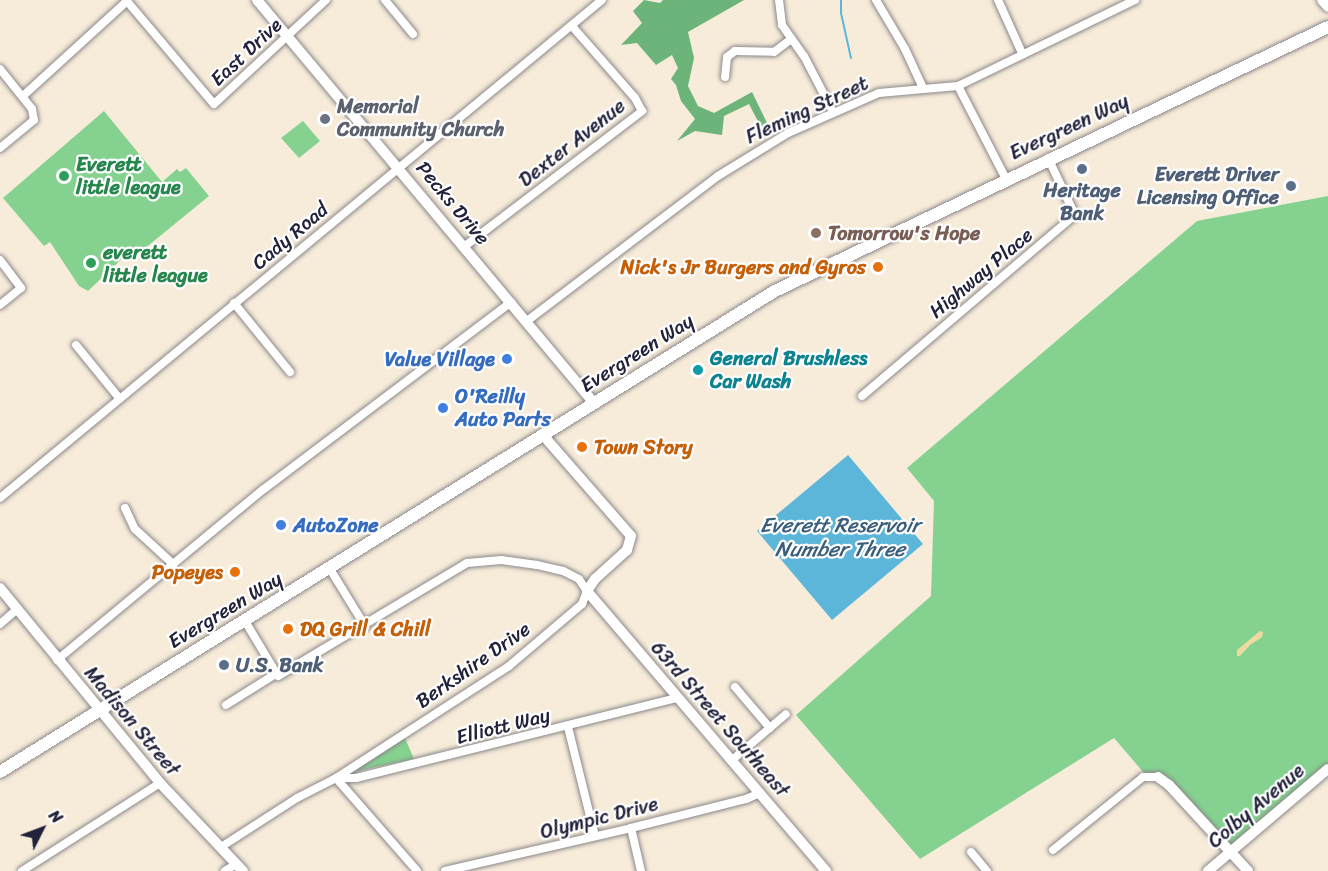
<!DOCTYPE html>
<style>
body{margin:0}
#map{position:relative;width:1328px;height:871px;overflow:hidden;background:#f7ecda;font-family:Sriracha,sans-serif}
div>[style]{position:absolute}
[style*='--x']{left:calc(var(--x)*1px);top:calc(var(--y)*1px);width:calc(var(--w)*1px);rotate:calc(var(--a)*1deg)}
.green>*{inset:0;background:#85d290}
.forest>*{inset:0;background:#6cb47a}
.sand>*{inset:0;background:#eeda9e}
.water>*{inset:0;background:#5cb6da}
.stream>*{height:2px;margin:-1px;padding:0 1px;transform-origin:1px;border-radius:1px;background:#5cb6da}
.roads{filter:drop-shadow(0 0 2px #8c878a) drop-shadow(0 0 2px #8c878a)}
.street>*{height:8px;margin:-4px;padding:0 4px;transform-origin:4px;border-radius:4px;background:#fff}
.secondary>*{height:10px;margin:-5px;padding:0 5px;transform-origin:5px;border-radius:5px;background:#fff}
.primary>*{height:12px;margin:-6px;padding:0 6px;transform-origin:6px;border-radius:6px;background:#fff}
.dots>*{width:16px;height:16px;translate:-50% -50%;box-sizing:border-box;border:3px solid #fff;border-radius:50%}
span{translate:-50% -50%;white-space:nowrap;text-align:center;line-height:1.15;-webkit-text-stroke:4.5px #fff;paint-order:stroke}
.street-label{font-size:20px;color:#22223b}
.worship-label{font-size:20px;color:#5b616d;font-weight:700}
.left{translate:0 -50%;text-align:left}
.leisure-label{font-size:20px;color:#27864d;font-weight:700}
.service-label{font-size:20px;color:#4e5e75;font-weight:700}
.right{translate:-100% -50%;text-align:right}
.education-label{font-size:20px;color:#785e54;font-weight:700}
.food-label{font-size:20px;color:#c56008;font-weight:700}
.culture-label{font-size:20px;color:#0d838f;font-weight:700}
.shop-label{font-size:20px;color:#366cbe;font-weight:700}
.water-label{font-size:21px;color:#395d7b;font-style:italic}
.north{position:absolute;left:12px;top:799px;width:60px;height:60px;-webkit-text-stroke:4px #fff;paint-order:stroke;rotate:48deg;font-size:16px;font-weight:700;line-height:24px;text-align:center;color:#22223b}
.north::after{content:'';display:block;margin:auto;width:21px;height:27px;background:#22223b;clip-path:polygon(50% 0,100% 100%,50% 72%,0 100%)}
</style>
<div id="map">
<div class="green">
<div style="clip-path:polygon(104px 111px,162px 182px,177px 169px,180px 172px,186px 168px,209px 196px,138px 254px,132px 249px,88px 291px,79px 286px,50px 242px,44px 246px,3px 198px)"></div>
<div style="clip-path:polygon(303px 121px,320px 141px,299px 158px,281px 138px)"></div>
<div style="clip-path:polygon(1328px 196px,1328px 769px,1231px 852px,1158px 777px,1144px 773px,1114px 738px,920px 859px,796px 715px,931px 596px,934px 501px,907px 468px,1197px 221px)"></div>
<div style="clip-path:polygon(405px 738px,414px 759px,357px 771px,356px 769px)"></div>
</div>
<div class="forest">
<div style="clip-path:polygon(644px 0,660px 3px,663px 0,744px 0,688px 32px,694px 58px,688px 86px,698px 106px,714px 113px,752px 92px,769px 127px,763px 131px,749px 104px,724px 116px,722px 135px,695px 131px,677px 141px,695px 119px,681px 101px,676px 85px,671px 79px,678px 68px,672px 55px,656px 65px,637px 43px,621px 45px,642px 23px,633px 11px)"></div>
</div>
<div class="sand">
<div style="clip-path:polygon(1260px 631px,1263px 632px,1262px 637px,1250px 645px,1240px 656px,1237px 656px,1237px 650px)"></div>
</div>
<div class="water">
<div style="clip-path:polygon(848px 455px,923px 544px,832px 620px,757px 531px)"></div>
</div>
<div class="stream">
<div style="--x:841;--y:0;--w:13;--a:90"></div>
<div style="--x:841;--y:13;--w:46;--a:77.5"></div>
</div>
<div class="roads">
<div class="street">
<div style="--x:126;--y:0;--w:136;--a:49.8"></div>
<div style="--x:214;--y:104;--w:153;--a:-42.9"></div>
<div style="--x:385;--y:0;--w:44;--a:50.5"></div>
<div style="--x:779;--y:0;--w:25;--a:83"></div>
<div style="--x:782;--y:25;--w:38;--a:55"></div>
<div style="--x:804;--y:56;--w:63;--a:62.6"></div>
<div style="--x:876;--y:0;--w:57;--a:59.4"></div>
<div style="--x:905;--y:49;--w:43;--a:65.2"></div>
<div style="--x:998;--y:0;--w:58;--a:65.6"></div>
<div style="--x:0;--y:69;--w:51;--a:51.3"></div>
<div style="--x:32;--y:109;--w:11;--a:80"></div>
<div style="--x:34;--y:120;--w:44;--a:140.5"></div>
<div style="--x:725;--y:77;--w:20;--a:-84"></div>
<div style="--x:727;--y:57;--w:10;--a:-37"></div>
<div style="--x:735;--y:51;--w:39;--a:1"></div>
<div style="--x:774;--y:52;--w:21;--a:-37"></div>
<div style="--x:958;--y:86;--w:105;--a:62.7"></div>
<div style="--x:23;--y:96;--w:141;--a:-42.4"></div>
<div style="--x:465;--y:246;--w:223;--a:-37.3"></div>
<div style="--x:642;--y:111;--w:15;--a:-118"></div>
<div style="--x:635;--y:98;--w:96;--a:-131.2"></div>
<div style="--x:0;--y:260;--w:35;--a:53"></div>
<div style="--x:21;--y:288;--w:27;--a:141"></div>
<div style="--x:234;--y:303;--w:89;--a:50.9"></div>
<div style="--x:527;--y:321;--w:240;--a:-37.2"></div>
<div style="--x:718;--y:176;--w:82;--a:-31.6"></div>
<div style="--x:788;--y:133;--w:99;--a:-23.7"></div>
<div style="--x:879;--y:93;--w:79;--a:-5.1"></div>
<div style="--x:958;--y:86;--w:197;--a:-25.9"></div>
<div style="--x:76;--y:345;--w:68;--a:50.9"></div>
<div style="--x:862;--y:396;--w:280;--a:-40.4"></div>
<div style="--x:1075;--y:215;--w:63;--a:-115.3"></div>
<div style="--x:0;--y:498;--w:781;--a:-39.6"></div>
<div style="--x:125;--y:508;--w:23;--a:65"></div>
<div style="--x:135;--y:529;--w:52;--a:42.6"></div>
<div style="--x:330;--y:569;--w:67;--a:58.4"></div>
<div style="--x:0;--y:624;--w:23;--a:-41"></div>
<div style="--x:57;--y:660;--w:268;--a:-39.6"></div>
<div style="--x:264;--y:489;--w:310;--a:-37.1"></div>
<div style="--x:735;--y:687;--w:54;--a:49.5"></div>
<div style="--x:226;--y:705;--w:60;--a:-32.1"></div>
<div style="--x:568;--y:727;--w:112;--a:76.1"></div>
<div style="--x:731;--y:761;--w:72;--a:-40.5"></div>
<div style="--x:336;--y:778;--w:123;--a:48.9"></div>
<div style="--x:337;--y:778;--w:19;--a:0"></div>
<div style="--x:356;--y:778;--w:332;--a:-14"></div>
<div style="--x:631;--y:828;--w:44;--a:76.9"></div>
<div style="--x:221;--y:847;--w:90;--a:-32.8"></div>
<div style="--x:297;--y:798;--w:44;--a:-27.1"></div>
<div style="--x:336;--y:778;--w:206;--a:-32.9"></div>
<div style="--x:509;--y:666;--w:96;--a:-40.3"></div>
<div style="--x:582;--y:604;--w:14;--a:-69"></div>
<div style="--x:587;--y:591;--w:14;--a:-124"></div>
<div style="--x:579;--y:579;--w:18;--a:-153"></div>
<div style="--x:563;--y:571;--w:27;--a:-167"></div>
<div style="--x:537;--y:565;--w:36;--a:-172"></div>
<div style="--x:501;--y:560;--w:34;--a:175"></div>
<div style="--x:467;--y:563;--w:220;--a:149.1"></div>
<div style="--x:278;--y:676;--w:64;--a:-121"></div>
<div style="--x:1053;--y:850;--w:116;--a:-39"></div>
<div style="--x:1143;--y:777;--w:15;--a:0"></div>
<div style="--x:971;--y:852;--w:25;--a:50"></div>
<div style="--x:22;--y:871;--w:164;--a:-32.5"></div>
<div style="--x:225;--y:871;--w:13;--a:-32"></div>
<div style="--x:445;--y:871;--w:191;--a:-13"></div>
<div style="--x:631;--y:828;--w:119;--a:-14.2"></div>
<div style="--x:746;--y:799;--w:15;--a:-23"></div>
</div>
<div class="secondary">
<div style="--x:257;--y:0;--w:525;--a:50.1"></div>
<div style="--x:1322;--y:0;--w:9;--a:49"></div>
<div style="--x:542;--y:434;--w:135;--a:48.9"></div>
<div style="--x:631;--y:536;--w:15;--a:106"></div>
<div style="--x:627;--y:550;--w:43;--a:137.8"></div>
<div style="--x:595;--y:579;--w:14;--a:124"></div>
<div style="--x:587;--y:591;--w:368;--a:49.5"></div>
<div style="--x:0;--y:588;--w:252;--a:50.6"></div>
<div style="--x:160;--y:783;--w:121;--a:46.7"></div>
<div style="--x:1158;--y:777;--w:14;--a:36"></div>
<div style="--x:1169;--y:785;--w:117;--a:47.4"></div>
<div style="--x:1208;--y:871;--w:157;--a:-40.4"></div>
</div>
<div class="primary">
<div style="--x:0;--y:772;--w:912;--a:-31.83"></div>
<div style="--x:775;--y:291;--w:613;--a:-25.52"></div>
</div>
</div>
<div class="dots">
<div style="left:325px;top:119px;background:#6b7280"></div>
<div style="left:1082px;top:169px;background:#5c6f8a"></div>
<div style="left:64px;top:176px;background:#2e9e5b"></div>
<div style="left:1291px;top:186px;background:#5c6f8a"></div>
<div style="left:816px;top:233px;background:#8d6e63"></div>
<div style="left:91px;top:263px;background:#2e9e5b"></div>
<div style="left:878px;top:267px;background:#e8710a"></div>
<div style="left:507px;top:359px;background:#3f7fe0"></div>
<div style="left:698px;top:370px;background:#0f9aa8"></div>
<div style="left:443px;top:408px;background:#3f7fe0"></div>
<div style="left:582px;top:447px;background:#e8710a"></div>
<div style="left:281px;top:525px;background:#3f7fe0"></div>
<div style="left:235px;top:572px;background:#e8710a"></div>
<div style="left:288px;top:629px;background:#e8710a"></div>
<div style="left:224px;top:665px;background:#5c6f8a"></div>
</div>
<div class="street-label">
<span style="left:246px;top:52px;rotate:-43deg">East Drive</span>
<span style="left:807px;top:110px;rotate:-25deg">Fleming Street</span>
<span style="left:1069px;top:127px;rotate:-25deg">Evergreen Way</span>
<span style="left:572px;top:143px;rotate:-38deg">Dexter Avenue</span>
<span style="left:453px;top:203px;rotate:50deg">Pecks Drive</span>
<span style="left:290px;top:236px;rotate:-40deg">Cady Road</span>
<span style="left:981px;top:273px;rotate:-40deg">Highway Place</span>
<span style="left:637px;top:353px;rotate:-32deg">Evergreen Way</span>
<span style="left:225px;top:610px;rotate:-31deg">Evergreen Way</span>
<span style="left:473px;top:665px;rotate:-35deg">Berkshire Drive</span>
<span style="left:720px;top:719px;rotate:49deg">63rd Street Southeast</span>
<span style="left:132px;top:721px;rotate:50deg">Madison Street</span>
<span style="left:503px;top:726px;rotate:-14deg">Elliott Way</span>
<span style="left:1256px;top:806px;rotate:-40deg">Colby Avenue</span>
<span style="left:599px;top:818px;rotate:-14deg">Olympic Drive</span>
</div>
<div class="worship-label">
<span class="left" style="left:337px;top:118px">Memorial<br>Community Church</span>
</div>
<div class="leisure-label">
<span class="left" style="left:76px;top:176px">Everett<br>little league</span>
<span class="left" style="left:103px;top:264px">everett<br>little league</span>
</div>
<div class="service-label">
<span class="right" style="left:1279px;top:186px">Everett Driver<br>Licensing Office</span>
<span style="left:1082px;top:202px">Heritage<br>Bank</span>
<span class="left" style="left:236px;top:665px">U.S. Bank</span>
</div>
<div class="education-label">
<span class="left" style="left:828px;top:233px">Tomorrow's Hope</span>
</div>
<div class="food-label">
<span class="right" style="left:866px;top:267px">Nick's Jr Burgers and Gyros</span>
<span class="left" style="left:594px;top:447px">Town Story</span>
<span class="right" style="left:223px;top:572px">Popeyes</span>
<span class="left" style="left:300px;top:629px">DQ Grill &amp; Chill</span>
</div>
<div class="culture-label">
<span class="left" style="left:710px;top:370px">General Brushless<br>Car Wash</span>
</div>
<div class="shop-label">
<span class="right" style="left:495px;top:359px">Value Village</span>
<span class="left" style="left:455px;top:408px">O'Reilly<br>Auto Parts</span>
<span class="left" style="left:293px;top:525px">AutoZone</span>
</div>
<div class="water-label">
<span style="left:840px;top:537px">Everett Reservoir<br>Number Three</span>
</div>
<div class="north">N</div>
</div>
